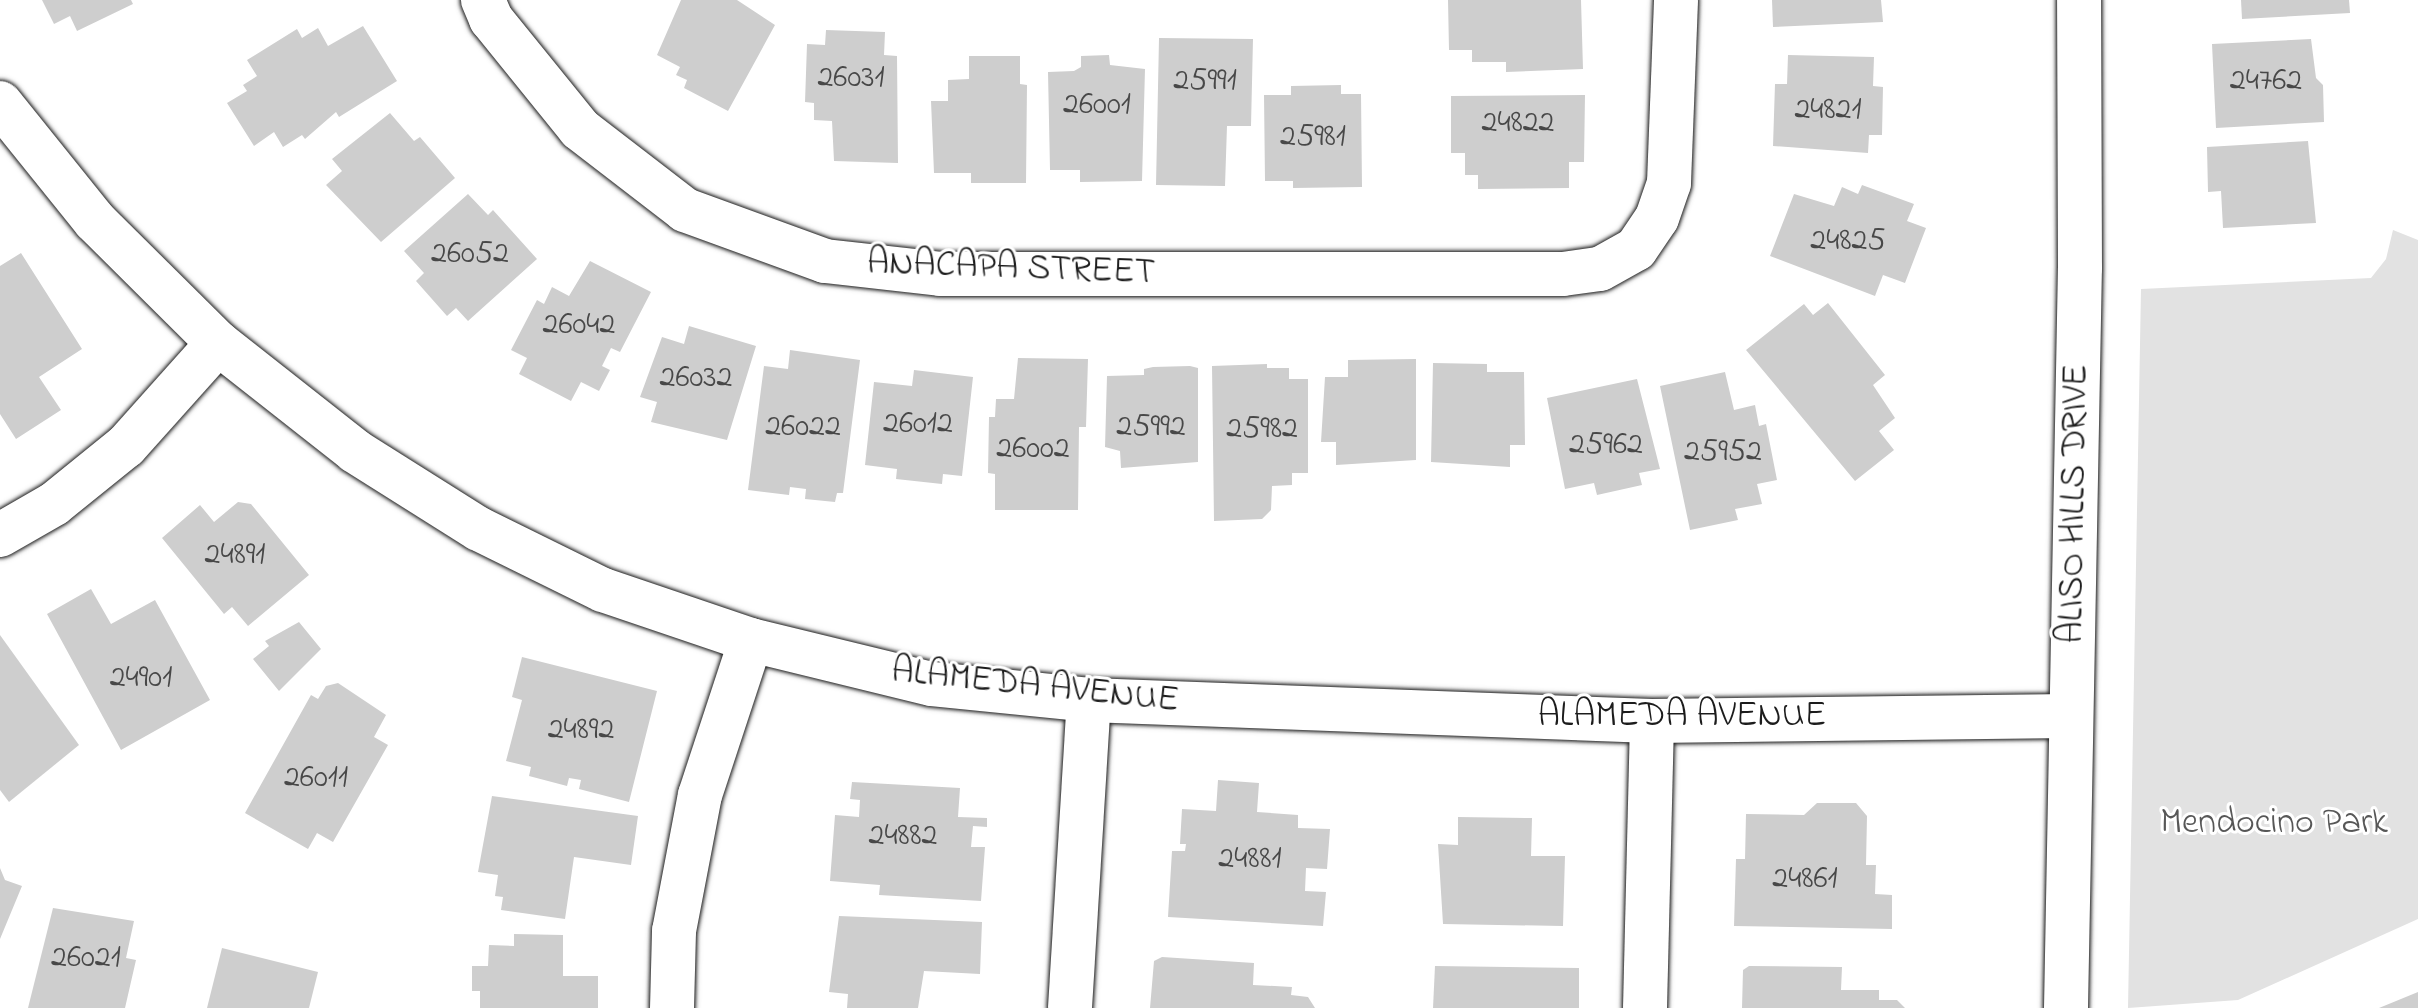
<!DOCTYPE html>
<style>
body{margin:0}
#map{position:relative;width:2418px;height:1008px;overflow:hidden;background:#fff;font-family:"Indie Flower",sans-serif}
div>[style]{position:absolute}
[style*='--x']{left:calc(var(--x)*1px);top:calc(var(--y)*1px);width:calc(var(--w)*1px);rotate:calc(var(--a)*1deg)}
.green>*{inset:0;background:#e2e2e2}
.building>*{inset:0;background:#cecece}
.roads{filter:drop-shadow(0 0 2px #1c1c1c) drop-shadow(0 0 2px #1c1c1c)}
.minor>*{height:44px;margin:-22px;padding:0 22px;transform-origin:22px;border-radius:22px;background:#fff}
.tertiary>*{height:44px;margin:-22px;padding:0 22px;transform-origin:22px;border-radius:22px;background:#fff}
span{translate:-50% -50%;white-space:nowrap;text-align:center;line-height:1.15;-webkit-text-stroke:6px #fff;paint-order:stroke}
.number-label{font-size:32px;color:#484848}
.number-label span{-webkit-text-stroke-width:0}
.street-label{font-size:36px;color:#1c1c1c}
.park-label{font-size:36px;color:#575757}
</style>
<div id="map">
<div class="green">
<div style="clip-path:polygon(2393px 230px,2418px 240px,2418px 919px,2238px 1000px,2128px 1008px,2141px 289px,2371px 278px,2386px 259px)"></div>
</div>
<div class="building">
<div style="clip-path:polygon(42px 0,131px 0,133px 4px,77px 31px,70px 16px,54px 24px)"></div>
<div style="clip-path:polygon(681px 0,737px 0,775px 25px,728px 111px,684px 88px,687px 80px,676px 75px,680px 67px,657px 55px)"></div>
<div style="clip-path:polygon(1448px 0,1581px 0,1583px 69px,1506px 72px,1506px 62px,1472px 62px,1472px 50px,1449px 50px)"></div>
<div style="clip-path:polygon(1772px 0,1881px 0,1883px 22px,1773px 27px)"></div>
<div style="clip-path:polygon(2241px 0,2349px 0,2350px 13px,2242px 19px)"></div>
<div style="clip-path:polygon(363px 26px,397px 81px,339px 117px,336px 112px,305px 139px,302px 135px,283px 147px,274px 132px,254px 146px,227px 103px,247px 91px,243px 85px,257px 76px,247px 60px,297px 29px,302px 38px,318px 28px,328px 46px)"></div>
<div style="clip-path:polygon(826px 30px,885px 32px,884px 55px,897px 56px,898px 163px,834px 161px,832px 121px,814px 120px,814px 103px,805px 102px,807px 44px,825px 45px)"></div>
<div style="clip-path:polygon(1159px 38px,1253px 39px,1251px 126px,1227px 126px,1225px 186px,1156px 185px)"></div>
<div style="clip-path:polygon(2311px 39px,2316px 78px,2323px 85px,2324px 122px,2216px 128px,2212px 44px)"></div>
<div style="clip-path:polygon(1109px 55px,1110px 65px,1145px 69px,1142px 181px,1080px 182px,1080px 170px,1050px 170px,1048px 72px,1074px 71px,1081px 67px,1081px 56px)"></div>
<div style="clip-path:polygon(1788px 55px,1874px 57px,1873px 86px,1883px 87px,1882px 135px,1869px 135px,1868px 153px,1773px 146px,1775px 84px,1787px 84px)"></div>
<div style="clip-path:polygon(969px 56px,1020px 56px,1020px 84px,1027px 85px,1026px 183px,971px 183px,971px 173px,934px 173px,931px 101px,948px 101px,948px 80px,969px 79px)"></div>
<div style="clip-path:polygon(1341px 85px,1341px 94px,1361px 94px,1362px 187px,1293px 188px,1293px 181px,1265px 181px,1264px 95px,1291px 95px,1291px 86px)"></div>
<div style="clip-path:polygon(1585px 95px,1584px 162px,1569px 162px,1569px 188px,1478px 189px,1478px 175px,1465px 175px,1465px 153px,1451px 153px,1451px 96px)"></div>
<div style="clip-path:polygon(390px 113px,414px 141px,420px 137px,455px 178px,381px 242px,326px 185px,342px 171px,332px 159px)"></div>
<div style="clip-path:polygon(2308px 141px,2316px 223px,2223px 228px,2221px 191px,2208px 192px,2207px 147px)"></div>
<div style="clip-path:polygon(1862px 185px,1914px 204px,1907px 221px,1926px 228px,1905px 283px,1883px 275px,1875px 296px,1770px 256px,1794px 194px,1834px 206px,1842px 187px,1858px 194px)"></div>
<div style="clip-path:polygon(468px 194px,488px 215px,493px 210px,537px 259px,468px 321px,456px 308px,447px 316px,416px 281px,424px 273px,404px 251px)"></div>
<div style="clip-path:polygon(21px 253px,82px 349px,39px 377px,61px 410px,16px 439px,0 414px,0 266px)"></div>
<div style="clip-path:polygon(590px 261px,651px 292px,620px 352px,611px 348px,602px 366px,610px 370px,599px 391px,581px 382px,571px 401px,519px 374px,527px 358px,511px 350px,537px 300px,544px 304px,552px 287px,569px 296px)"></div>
<div style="clip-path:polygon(1828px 303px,1885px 375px,1873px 385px,1895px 418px,1879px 431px,1894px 450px,1855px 481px,1746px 350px,1804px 304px,1813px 315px)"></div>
<div style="clip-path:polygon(689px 326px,756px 346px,727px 440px,651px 422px,657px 402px,640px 397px,662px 337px,684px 344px)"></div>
<div style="clip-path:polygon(790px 350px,860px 360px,843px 493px,837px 493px,835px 502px,805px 499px,806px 489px,790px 487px,789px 495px,748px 490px,764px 366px,788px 369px)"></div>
<div style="clip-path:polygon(1018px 358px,1088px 359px,1086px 427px,1079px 427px,1078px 510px,995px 510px,995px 474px,988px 473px,989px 417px,995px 417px,996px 399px,1014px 399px)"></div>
<div style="clip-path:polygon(1416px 359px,1416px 460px,1336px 465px,1336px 442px,1321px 442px,1325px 377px,1348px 377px,1348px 360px)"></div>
<div style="clip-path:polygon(1433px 363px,1487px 364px,1487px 372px,1524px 372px,1525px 445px,1510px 445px,1510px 467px,1431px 462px)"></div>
<div style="clip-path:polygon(1267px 364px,1267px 368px,1289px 368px,1289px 379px,1308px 379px,1308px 473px,1292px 473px,1292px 485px,1272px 486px,1271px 510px,1262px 519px,1214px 521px,1212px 366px)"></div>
<div style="clip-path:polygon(1190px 366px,1198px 368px,1198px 462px,1121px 468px,1120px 451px,1105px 447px,1107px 376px,1144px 375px,1144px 369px,1153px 367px)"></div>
<div style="clip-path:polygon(914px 370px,973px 377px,962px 476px,943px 474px,942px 484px,896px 479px,897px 469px,865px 465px,874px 382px,912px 386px)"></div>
<div style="clip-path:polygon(1725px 372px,1734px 410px,1755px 405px,1759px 426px,1766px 424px,1777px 480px,1757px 484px,1762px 504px,1735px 509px,1738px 520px,1690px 530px,1660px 386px)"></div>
<div style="clip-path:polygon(1637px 379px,1660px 469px,1639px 473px,1642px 485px,1597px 495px,1594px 483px,1565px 489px,1547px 398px)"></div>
<div style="clip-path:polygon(238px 502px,251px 504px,309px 575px,248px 626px,232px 607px,224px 614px,162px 538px,200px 505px,214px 522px)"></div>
<div style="clip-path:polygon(91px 589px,111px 624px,155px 600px,210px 700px,121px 750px,47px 614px)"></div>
<div style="clip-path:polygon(299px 622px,321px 649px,279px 691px,253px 659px,269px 646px,265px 641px)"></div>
<div style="clip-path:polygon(0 635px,79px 745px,9px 802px,0 790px)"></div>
<div style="clip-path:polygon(522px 657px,657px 691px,629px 802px,579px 789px,581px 780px,569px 778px,567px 786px,529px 776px,531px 767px,506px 761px,522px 700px,512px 697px)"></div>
<div style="clip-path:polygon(338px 683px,386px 715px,374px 737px,388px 745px,333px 842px,317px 833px,308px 849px,245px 813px,311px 695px,318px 699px,326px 686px)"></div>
<div style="clip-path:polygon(1218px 780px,1259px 783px,1257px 812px,1298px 815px,1298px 828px,1330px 829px,1327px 869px,1306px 868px,1305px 891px,1326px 892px,1323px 926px,1168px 917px,1172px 851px,1185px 851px,1186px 844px,1180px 844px,1182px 809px,1216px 811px)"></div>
<div style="clip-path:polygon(852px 782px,960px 788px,958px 817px,987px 818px,987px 827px,973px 826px,971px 847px,985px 847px,981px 901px,879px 895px,880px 885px,830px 881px,835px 815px,859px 817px,860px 800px,850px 799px)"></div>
<div style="clip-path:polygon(492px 796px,638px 816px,631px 865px,574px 857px,565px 919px,501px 910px,503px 897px,495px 896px,498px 875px,478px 872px)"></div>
<div style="clip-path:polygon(1817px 803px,1856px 803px,1867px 816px,1866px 865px,1876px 865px,1875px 894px,1892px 895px,1892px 929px,1734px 926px,1736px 859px,1745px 859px,1746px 814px,1804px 815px)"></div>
<div style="clip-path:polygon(1458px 817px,1532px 818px,1531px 856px,1565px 856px,1563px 926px,1443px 924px,1438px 844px,1458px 845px)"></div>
<div style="clip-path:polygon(0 868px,5px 880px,22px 886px,0 939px)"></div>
<div style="clip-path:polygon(53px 908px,134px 921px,126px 958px,136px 960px,125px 1008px,28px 1008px)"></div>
<div style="clip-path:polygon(839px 916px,982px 922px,980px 974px,924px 971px,918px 1008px,847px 1008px,848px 994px,829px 992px)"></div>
<div style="clip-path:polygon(514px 934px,563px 935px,563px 976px,598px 976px,598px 1008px,480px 1008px,480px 991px,472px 991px,472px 966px,488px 966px,489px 945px,514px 946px)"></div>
<div style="clip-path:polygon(222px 948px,318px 972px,309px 1008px,207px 1008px)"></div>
<div style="clip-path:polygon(1162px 957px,1254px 963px,1253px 985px,1292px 987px,1291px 995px,1308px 997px,1315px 1008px,1150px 1008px,1154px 961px)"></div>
<div style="clip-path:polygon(1435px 966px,1579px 968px,1579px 1008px,1433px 1008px)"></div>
<div style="clip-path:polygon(1749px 966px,1842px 967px,1841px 990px,1879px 990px,1879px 1000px,1897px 1000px,1905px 1008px,1742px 1008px,1743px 970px)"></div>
<div style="clip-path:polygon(2418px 992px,2418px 1008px,2379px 1008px)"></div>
</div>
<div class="roads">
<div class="minor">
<div style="--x:483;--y:0;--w:21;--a:67"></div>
<div style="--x:491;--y:19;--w:141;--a:51"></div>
<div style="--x:580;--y:129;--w:133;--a:37.6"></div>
<div style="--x:685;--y:210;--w:149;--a:20"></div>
<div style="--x:825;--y:261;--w:116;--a:6.4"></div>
<div style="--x:940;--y:274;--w:623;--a:0"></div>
<div style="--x:1563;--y:274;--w:37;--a:-8"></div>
<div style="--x:1600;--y:269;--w:41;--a:-29.1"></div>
<div style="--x:1636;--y:249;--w:37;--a:-56"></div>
<div style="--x:1657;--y:218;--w:37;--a:-71"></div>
<div style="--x:1669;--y:183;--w:183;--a:-87.8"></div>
<div style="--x:0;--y:535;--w:62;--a:-29.9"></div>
<div style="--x:54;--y:504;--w:92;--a:-38.9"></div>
<div style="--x:126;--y:446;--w:138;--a:-48.2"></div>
<div style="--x:672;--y:1008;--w:77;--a:-88.5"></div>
<div style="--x:674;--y:931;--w:138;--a:-79.2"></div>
<div style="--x:700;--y:795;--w:163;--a:-71.8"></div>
<div style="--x:1070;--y:1008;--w:309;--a:-86.5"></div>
<div style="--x:1645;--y:1008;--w:287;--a:-88.6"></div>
</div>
<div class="tertiary">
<div style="--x:0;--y:103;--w:151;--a:51.2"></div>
<div style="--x:95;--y:221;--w:173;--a:44.8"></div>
<div style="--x:218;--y:343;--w:174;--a:38.2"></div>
<div style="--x:355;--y:451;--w:146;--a:32.2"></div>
<div style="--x:479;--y:529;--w:138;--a:26.2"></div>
<div style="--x:603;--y:590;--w:156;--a:18.7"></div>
<div style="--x:751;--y:640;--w:186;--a:13.7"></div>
<div style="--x:932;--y:684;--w:158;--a:5.8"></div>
<div style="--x:1089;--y:700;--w:563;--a:2.14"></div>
<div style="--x:1652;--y:721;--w:418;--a:-0.7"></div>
<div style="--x:2066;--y:1008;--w:740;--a:-88.92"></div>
<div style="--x:2080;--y:268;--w:268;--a:-90.2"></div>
</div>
</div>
<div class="number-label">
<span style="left:851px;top:79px">26031</span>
<span style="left:1205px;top:82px">25991</span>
<span style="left:2266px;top:82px">24762</span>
<span style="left:1097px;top:106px">26001</span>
<span style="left:1828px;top:111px">24821</span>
<span style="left:1518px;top:124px">24822</span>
<span style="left:1313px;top:138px">25981</span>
<span style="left:1848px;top:242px">24825</span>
<span style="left:470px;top:255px">26052</span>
<span style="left:579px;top:326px">26042</span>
<span style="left:696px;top:379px">26032</span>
<span style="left:918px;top:425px">26012</span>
<span style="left:803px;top:428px">26022</span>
<span style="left:1151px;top:428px">25992</span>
<span style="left:1262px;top:430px">25982</span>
<span style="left:1606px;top:446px">25962</span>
<span style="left:1033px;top:450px">26002</span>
<span style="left:1723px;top:453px">25952</span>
<span style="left:235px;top:556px">24891</span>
<span style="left:141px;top:679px">24901</span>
<span style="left:581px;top:731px">24892</span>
<span style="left:316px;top:779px">26011</span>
<span style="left:903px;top:837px">24882</span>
<span style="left:1250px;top:860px">24881</span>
<span style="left:1805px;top:880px">24861</span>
<span style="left:86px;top:959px">26021</span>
</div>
<div class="street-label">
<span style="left:1011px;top:269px;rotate:2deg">ANACAPA STREET</span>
<span style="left:2075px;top:504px;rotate:-89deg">ALISO HILLS DRIVE</span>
<span style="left:1035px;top:687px;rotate:6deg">ALAMEDA AVENUE</span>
<span style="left:1682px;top:717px">ALAMEDA AVENUE</span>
</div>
<div class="park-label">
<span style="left:2274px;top:824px">Mendocino Park</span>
</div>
</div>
